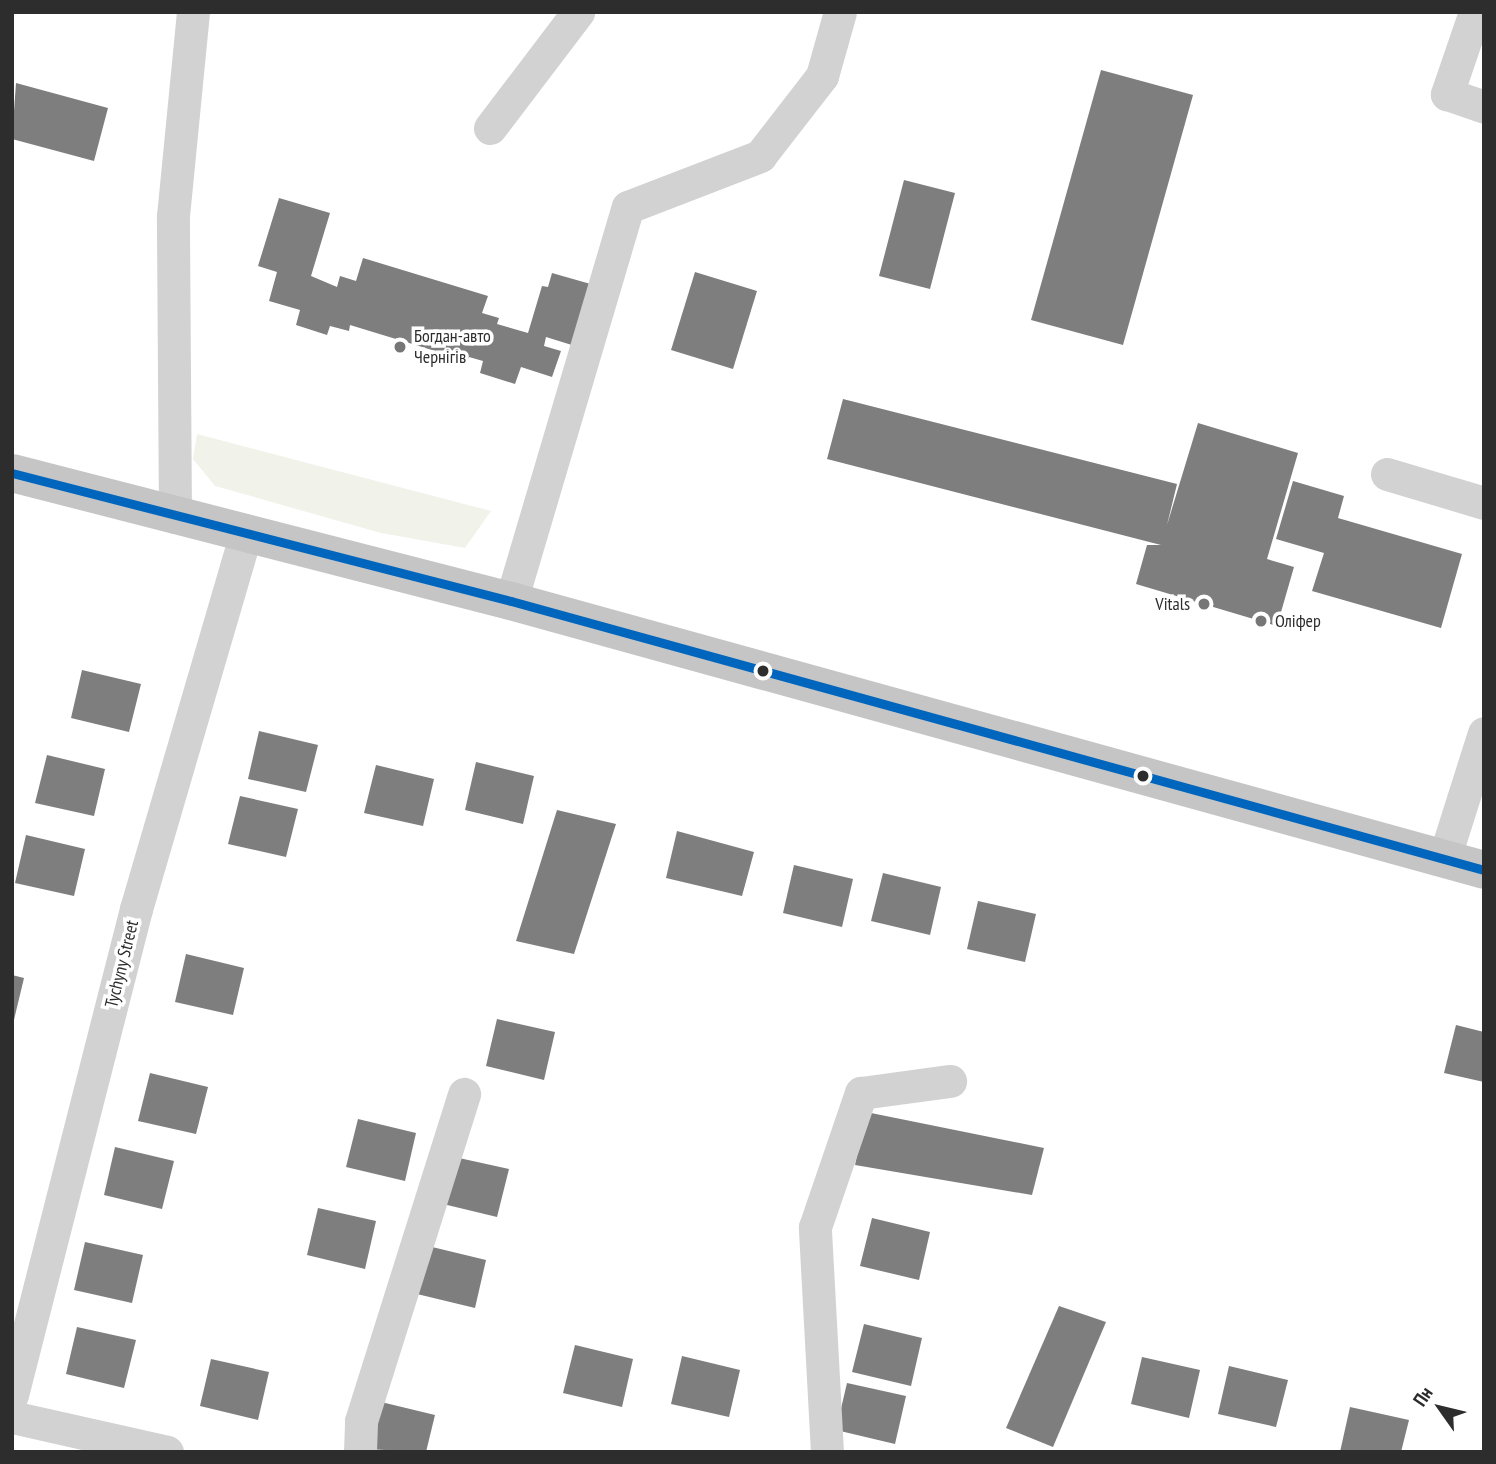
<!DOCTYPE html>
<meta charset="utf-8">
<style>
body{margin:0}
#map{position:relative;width:1496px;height:1464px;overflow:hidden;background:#fff;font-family:"PT Sans Narrow",sans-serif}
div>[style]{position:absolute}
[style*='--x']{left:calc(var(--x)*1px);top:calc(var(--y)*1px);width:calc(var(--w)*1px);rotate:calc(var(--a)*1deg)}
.green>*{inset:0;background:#f1f3eb}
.building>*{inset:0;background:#7e7e7e}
.minor>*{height:33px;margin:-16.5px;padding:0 16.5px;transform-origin:16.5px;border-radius:16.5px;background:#d2d2d2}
.major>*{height:38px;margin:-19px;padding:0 19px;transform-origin:19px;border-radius:19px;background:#c5c5c5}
.bus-1>*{height:9px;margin:-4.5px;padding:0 4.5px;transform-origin:4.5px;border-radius:4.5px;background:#0065bd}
.dots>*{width:19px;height:19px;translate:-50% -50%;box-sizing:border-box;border:4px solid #fff;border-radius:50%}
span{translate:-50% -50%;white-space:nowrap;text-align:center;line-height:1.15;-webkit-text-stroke:7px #fff;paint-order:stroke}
.poi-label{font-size:18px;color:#2d2d2d}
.left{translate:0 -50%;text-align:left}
.right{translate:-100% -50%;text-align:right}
.street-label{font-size:18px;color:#2d2d2d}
.frame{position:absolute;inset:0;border:14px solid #2d2d2d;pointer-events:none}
.north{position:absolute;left:1405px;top:1373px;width:70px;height:70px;-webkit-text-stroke:5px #fff;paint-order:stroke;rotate:304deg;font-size:19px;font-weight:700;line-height:28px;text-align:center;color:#2d2d2d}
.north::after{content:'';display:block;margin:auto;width:24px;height:32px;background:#2d2d2d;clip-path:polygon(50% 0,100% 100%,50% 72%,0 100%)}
</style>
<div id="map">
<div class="green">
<div style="clip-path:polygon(197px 434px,491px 511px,465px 548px,381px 533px,215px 486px,193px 459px)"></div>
</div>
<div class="building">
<div style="clip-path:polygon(1101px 70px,1193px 95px,1123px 345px,1031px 320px)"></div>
<div style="clip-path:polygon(16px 83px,108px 108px,94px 161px,12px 139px)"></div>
<div style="clip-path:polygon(904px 180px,955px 193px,930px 289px,879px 276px)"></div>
<div style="clip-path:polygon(279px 198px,330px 213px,311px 276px,337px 287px,340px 276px,356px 281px,363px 258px,488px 296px,482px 313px,499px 318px,497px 324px,528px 333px,542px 286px,548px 287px,552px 273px,594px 285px,575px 346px,546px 337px,544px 346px,561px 351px,552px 377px,521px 367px,515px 384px,480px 373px,483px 361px,469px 357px,468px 361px,350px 325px,349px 331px,330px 326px,327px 335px,296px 325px,300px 310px,269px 301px,277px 272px,258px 266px)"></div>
<div style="clip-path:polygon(695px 272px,757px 291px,733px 369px,671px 350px)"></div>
<div style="clip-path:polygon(843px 399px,1177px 484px,1167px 525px,1198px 423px,1298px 453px,1267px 559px,1294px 567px,1277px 626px,1136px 584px,1147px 545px,1161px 545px,827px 459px)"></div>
<div style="clip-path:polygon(1293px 481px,1344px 496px,1338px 518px,1462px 554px,1441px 628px,1312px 591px,1324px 553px,1276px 539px)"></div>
<div style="clip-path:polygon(82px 670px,141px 684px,129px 732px,71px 718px)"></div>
<div style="clip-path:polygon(259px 731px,318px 745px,306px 792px,248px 779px)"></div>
<div style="clip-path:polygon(47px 755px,105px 769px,94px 816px,35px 803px)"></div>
<div style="clip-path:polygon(476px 762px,534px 776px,523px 824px,465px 810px)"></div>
<div style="clip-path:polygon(376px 765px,434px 779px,423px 826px,364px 813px)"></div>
<div style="clip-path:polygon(240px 796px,298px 809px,286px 857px,228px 844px)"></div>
<div style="clip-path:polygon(557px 810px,616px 824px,574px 954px,516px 941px)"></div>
<div style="clip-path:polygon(677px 831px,754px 852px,742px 896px,666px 878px)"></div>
<div style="clip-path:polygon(26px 835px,85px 849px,74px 896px,15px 883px)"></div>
<div style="clip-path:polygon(794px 865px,853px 879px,842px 927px,783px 913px)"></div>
<div style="clip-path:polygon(883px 873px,941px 887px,930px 935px,871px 921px)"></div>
<div style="clip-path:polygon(978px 901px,1036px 914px,1025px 962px,967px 949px)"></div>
<div style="clip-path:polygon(186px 954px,244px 968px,233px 1015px,175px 1002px)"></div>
<div style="clip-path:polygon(12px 975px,24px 978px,13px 1024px,12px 1024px)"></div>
<div style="clip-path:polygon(497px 1019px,555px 1032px,544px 1080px,486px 1066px)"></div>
<div style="clip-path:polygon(1456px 1025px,1484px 1032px,1484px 1082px,1444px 1073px)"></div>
<div style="clip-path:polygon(150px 1073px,208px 1087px,196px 1134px,138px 1121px)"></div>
<div style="clip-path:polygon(866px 1112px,1044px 1148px,1032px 1195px,855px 1165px)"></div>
<div style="clip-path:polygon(358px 1119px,416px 1133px,405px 1181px,346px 1167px)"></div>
<div style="clip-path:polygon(115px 1147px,174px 1161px,162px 1209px,104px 1195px)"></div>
<div style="clip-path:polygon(450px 1156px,509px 1169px,497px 1217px,439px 1203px)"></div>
<div style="clip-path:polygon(318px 1208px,376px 1221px,365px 1269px,307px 1255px)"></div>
<div style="clip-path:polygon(872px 1218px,930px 1232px,919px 1280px,860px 1266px)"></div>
<div style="clip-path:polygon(85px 1242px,143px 1255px,132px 1303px,74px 1290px)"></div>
<div style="clip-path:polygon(428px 1246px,486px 1260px,475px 1308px,417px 1294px)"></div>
<div style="clip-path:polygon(1059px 1306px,1106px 1322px,1053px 1447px,1006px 1428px)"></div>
<div style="clip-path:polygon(864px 1324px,922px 1338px,911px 1386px,852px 1372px)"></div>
<div style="clip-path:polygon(77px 1327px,136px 1340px,124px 1388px,66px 1374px)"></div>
<div style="clip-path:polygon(575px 1345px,633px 1359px,622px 1407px,563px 1393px)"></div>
<div style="clip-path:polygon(682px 1356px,740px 1370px,729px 1417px,671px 1404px)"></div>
<div style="clip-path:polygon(1142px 1357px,1200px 1370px,1189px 1418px,1131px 1404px)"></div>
<div style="clip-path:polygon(211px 1359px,269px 1372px,258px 1420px,200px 1406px)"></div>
<div style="clip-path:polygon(1229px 1366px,1288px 1380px,1276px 1427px,1218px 1414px)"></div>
<div style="clip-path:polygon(847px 1383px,906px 1396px,895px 1444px,836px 1430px)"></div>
<div style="clip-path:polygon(377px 1401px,435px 1415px,426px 1452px,365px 1449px)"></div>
<div style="clip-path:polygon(1350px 1407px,1409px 1420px,1401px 1452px,1340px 1452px)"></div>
</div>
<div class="minor">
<div style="--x:1475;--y:12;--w:87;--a:108.9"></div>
<div style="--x:1447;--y:94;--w:39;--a:19"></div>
<div style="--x:490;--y:128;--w:146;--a:-52.8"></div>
<div style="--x:1387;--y:474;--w:101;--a:16.6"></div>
<div style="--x:175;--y:517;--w:301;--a:-90.4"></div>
<div style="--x:173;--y:216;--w:205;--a:-84.4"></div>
<div style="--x:511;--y:601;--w:411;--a:-73.5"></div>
<div style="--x:628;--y:207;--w:142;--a:-21.1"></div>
<div style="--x:760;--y:156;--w:101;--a:-52.2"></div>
<div style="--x:822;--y:76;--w:66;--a:-74.3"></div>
<div style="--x:1444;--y:859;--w:132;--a:-72.4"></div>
<div style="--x:12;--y:1395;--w:502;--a:-75.69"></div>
<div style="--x:136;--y:909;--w:389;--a:-73.7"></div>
<div style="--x:12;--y:1417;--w:159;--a:12.7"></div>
<div style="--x:360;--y:1452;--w:31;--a:-88"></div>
<div style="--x:361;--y:1421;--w:343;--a:-72.5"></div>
<div style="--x:827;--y:1452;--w:225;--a:-93.1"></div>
<div style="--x:815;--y:1227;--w:142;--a:-71.1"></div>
<div style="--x:861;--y:1093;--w:90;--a:-7.7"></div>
</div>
<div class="major">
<div style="--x:12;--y:473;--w:515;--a:14.39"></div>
<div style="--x:511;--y:601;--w:1009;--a:15.45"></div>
</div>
<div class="bus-1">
<div style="--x:12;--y:473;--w:515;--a:14.39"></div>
<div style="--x:511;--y:601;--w:1009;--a:15.45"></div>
</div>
<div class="dots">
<div style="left:400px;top:347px;background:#767676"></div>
<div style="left:1204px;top:604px;background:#767676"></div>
<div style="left:1261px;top:621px;background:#767676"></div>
<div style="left:763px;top:671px;background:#2d2d2d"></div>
<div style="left:1143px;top:776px;background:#2d2d2d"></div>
</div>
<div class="poi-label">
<span class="left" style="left:414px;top:347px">Богдан-авто<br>Чернігів</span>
<span class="right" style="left:1190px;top:604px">Vitals</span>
<span class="left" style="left:1275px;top:621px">Оліфер</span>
</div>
<div class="street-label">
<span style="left:122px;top:964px;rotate:-76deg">Tychyny Street</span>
</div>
<div class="frame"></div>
<div class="north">Пн</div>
</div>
